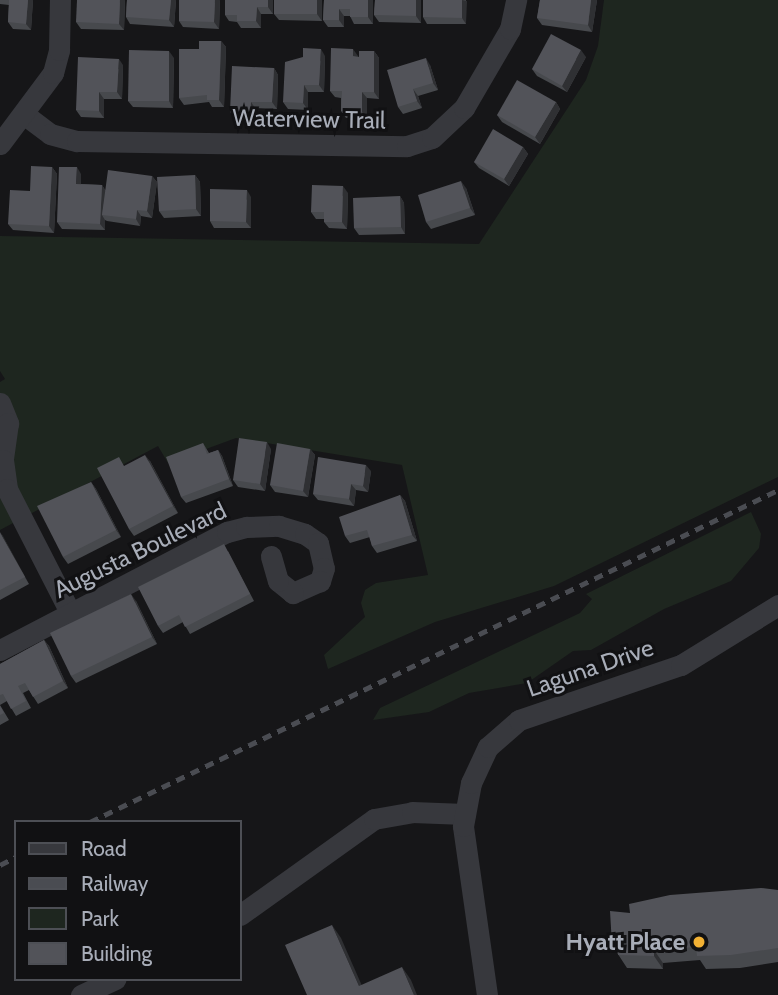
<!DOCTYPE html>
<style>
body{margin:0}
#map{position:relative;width:778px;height:995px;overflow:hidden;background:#161618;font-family:Cabin,sans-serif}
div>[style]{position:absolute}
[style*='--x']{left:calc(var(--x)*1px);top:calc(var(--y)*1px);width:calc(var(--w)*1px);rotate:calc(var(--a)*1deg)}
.green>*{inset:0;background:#1e261f}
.minor>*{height:21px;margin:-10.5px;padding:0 10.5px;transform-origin:10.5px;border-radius:10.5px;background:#37383d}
.rail>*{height:5px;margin-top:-2.5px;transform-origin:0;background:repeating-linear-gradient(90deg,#4a4c52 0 9px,transparent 0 16px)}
.wall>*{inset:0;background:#47494d}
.shaded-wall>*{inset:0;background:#2f3033}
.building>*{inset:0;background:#525359}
.dots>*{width:19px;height:19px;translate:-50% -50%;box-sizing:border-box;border:4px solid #111113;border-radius:50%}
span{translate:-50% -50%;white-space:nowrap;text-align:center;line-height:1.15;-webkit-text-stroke:6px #111113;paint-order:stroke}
.street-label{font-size:24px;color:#a8adb8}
.poi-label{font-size:24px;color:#a8adb8;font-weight:700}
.right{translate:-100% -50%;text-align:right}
.legend{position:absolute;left:14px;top:820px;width:228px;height:161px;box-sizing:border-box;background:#111113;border:2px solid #4d4f55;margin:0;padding:9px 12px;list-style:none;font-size:21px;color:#a8adb8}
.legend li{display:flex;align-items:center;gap:14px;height:35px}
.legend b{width:35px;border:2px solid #4d4f55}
</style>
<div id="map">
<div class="green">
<div style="clip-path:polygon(604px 0,778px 0,778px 477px,554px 586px,435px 622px,328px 669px,324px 655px,365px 617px,361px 603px,365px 590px,376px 583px,428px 575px,402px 465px,236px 438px,168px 463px,158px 446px,0 530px,0 382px,5px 379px,0 371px,0 236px,479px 244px,586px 80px,598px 46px)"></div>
<div style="clip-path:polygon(751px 512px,761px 534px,759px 548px,731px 581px,664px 609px,591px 650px,573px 651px,527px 683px,469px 693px,429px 712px,373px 720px,380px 708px,580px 613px,592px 599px,586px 594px)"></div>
</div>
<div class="minor">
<div style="--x:25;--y:115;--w:31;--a:37"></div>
<div style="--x:50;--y:134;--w:28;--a:15"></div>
<div style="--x:77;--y:141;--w:330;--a:0.9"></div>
<div style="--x:407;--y:146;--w:26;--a:-18"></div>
<div style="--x:432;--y:138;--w:44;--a:-43.2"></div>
<div style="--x:464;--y:108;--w:91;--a:-59.8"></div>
<div style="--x:510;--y:29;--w:30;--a:-78"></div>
<div style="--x:0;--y:144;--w:89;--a:-53.3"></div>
<div style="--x:53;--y:73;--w:24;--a:-75"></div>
<div style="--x:59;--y:50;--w:50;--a:-88.9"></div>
<div style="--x:0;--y:403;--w:22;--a:68"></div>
<div style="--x:8;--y:423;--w:37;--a:98"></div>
<div style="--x:3;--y:460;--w:29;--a:82"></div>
<div style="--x:7;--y:489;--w:138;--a:62.9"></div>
<div style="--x:0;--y:650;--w:256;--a:-27.5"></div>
<div style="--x:227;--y:532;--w:20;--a:-15"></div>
<div style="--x:246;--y:527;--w:33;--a:-2"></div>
<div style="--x:279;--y:526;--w:27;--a:17"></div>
<div style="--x:305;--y:534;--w:16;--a:35"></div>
<div style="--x:318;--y:543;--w:26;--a:77"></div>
<div style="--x:324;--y:568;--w:14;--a:107"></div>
<div style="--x:320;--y:581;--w:30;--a:156"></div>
<div style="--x:293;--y:593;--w:19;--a:-141"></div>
<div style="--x:278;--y:581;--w:26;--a:-106"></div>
<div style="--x:240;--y:915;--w:165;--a:-35.6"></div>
<div style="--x:374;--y:819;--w:39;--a:-10"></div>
<div style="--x:412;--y:812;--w:53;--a:2.2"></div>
<div style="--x:81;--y:995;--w:38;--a:-25"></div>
<div style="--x:487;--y:995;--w:171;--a:-98.1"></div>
<div style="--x:463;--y:826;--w:44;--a:-79.5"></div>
<div style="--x:471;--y:783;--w:40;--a:-65"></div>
<div style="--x:488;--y:747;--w:41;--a:-41.1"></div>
<div style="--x:519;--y:720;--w:171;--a:-18.8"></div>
<div style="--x:681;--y:665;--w:114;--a:-31.7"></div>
</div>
<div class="rail">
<div style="--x:90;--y:822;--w:764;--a:-25.76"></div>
<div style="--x:0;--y:865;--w:18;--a:-27"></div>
</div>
<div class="wall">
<div style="clip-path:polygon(0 0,33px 0,31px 30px,13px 29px,8px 22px,9px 5px,0 4px)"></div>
<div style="clip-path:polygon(125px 0,124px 30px,81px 29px,76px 22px)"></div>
<div style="clip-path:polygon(127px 0,176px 0,174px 27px,130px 24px,126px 17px)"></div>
<div style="clip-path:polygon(220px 0,219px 29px,183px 27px,179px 21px)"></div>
<div style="clip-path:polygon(273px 0,273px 14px,261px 14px,261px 28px,241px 28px,237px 22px,229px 21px,225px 15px)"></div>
<div style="clip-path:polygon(274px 0,322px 0,322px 21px,279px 20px,274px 14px)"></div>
<div style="clip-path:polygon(324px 0,373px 0,373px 24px,354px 24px,350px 16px,344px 16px,344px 27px,328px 27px,323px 20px)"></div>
<div style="clip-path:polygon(375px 0,421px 0,421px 23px,379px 22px,374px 15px)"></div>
<div style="clip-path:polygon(423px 0,466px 0,466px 24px,427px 24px,423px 17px)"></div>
<div style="clip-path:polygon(540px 0,597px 0,592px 32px,542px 25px,537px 18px)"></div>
<div style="clip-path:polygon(221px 41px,226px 47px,224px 107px,212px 107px,209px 102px,184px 105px,179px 98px,199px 49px)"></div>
<div style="clip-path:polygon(374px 51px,379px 58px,379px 99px,367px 98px,367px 119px,346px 118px,341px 111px,341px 98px,335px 97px,330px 91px,358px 56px,358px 57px)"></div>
<div style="clip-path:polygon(325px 56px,324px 92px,308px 92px,308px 110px,288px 109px,283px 102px)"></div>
<div style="clip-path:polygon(586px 57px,567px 92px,537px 76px,532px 69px)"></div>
<div style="clip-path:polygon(174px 58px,173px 108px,133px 107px,128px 101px)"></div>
<div style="clip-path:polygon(123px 65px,122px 99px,104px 99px,104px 118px,81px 117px,76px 110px)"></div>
<div style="clip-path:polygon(430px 65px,438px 90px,418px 96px,422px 108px,403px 114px,398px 107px)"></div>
<div style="clip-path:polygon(274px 68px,278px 75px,277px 109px,255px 108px,255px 119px,235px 119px,230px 112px)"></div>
<div style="clip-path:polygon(556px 102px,560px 109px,540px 144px,502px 122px,497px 115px)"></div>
<div style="clip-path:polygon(523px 147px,528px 154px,509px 186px,479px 168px,474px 162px)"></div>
<div style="clip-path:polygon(52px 167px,57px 174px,54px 233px,13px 230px,8px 224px,30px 191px)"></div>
<div style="clip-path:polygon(81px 174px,81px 184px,102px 185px,105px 190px,152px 176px,157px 182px,152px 218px,141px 216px,140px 226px,107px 221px,105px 220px,105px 230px,62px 229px,57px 222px)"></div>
<div style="clip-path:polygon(195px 175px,200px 182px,201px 216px,164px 218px,159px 211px)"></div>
<div style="clip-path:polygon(466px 188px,475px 215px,431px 229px,426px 222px)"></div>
<div style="clip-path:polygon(348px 193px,347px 229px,329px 228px,324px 222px,324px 219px,316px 219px,311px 212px)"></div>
<div style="clip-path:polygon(400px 196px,404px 203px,405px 234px,359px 235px,354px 228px)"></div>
<div style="clip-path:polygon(251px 197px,251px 228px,214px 228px,210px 221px)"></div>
<div style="clip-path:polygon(203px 443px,209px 453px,218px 450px,222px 456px,233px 486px,186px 503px,181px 497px)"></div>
<div style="clip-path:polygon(271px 449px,265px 491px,238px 487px,233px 480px)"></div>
<div style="clip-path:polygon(310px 449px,315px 455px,308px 497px,275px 492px,270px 485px)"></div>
<div style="clip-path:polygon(150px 461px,178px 513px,134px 536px,129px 529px,125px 466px)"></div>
<div style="clip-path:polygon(371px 471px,368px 492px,356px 490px,354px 506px,318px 500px,313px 494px)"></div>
<div style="clip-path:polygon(91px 482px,96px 489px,121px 537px,68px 564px,63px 557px)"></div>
<div style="clip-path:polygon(400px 495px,405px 501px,417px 541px,377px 553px,372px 546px,370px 537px,350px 543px,345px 536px)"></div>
<div style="clip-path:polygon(0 532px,29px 584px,0 600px)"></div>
<div style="clip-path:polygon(228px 551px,254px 601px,190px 634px,183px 622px,163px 633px,158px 626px)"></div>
<div style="clip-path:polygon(136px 601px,157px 644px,76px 683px,71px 676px)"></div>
<div style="clip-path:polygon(44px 640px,49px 646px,68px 688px,38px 704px,29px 690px,23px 693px,31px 708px,16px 716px,7px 701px,0 705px,9px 720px,0 725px,0 664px)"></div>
<div style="clip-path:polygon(778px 890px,778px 962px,740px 968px,706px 969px,700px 960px,663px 963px,663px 969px,627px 968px,612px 945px)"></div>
</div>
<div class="shaded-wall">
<div style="clip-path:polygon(28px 0,33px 0,31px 30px,26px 24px)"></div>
<div style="clip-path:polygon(120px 0,125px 0,124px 30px,119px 24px)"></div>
<div style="clip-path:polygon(171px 0,176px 0,174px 27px,169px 20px)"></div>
<div style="clip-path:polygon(215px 0,220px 0,219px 29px,214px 22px)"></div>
<div style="clip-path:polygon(268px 0,273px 0,273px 14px,268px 7px)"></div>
<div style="clip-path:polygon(317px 0,322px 0,322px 21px,317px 14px)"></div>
<div style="clip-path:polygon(368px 0,373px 0,373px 24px,368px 17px)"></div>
<div style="clip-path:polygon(416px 0,421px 0,421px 23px,416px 16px)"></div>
<div style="clip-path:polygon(462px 0,467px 1px,466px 24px,462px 18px)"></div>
<div style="clip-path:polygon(591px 0,597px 0,592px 32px,588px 25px)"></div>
<div style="clip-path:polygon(257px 7px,261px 14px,261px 28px,256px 21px)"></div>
<div style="clip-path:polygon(339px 9px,344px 16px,344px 27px,339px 20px)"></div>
<div style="clip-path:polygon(221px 41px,226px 47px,224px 107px,219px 100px)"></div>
<div style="clip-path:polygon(321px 49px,325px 56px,324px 92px,319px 85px)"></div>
<div style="clip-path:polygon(353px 49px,358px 56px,358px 63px,353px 56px)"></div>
<div style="clip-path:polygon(581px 50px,586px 57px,567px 92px,562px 86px)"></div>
<div style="clip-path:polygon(169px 51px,174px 58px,173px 108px,169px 101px)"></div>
<div style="clip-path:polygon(374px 51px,379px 58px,379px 99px,374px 92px)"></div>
<div style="clip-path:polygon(426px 58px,430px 65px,438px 90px,433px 83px)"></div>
<div style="clip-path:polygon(119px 59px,123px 65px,122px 99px,117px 92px)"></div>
<div style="clip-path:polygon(274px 68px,278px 75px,277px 109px,272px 102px)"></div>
<div style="clip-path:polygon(304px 85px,308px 92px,308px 110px,303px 103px)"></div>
<div style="clip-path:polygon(413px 89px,418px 96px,422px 108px,417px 101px)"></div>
<div style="clip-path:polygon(99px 92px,104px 99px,104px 118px,99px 111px)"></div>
<div style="clip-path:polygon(362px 92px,367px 98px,367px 119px,362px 112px)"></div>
<div style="clip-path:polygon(251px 102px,255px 108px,255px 119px,250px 113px)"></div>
<div style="clip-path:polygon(556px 102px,560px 109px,540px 144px,535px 137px)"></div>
<div style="clip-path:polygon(523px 147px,528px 154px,509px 186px,504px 179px)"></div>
<div style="clip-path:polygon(52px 167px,57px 174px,54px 233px,49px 226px)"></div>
<div style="clip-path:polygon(77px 167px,81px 174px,81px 190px,76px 184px)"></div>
<div style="clip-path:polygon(195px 175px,200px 182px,201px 216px,196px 209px)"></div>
<div style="clip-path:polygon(152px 176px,157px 182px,152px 218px,147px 211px)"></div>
<div style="clip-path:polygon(461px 181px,466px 188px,475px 215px,470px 208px)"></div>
<div style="clip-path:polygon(102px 185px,106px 191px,102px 215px,105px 220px,105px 230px,100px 224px)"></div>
<div style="clip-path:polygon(343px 186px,348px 193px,347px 229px,342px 222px)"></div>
<div style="clip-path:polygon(247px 190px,251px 197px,251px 228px,246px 222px)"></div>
<div style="clip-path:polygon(400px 196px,404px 203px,405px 234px,401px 227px)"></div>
<div style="clip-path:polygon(137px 210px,141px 216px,140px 226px,136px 219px)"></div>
<div style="clip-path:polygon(267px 442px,271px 449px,265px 491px,260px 484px)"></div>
<div style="clip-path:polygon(310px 449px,315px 455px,308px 497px,303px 491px)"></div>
<div style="clip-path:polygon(218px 450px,222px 456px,233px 486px,229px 479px)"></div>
<div style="clip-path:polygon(145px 455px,150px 461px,178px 513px,173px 506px)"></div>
<div style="clip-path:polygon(366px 465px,371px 471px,368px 492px,363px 486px)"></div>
<div style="clip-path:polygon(91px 482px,96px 489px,121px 537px,116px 530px)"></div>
<div style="clip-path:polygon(351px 484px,356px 490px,354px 506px,349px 499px)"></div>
<div style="clip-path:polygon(400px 495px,405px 501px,417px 541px,412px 535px)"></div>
<div style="clip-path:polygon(0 532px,3px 536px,29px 584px,25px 577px)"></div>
<div style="clip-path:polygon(131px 594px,136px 601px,157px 644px,152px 637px)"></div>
<div style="clip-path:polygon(44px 640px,49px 646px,68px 688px,63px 681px)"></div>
<div style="clip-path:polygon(332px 925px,341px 938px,366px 995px,359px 986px)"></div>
<div style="clip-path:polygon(654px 950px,663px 963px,663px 969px,654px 956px)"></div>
<div style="clip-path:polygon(402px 967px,411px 980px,417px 995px,414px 995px)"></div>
</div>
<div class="building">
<div style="clip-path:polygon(9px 0,28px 0,26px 24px,8px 22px)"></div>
<div style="clip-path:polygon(77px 0,120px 0,119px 24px,76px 22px)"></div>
<div style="clip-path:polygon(127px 0,171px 0,169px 20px,126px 17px)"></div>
<div style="clip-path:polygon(179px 0,215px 0,214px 22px,179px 21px)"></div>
<div style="clip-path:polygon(225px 0,268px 0,268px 7px,257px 7px,256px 21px,237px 21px,237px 15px,225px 15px)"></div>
<div style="clip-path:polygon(274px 0,317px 0,317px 14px,274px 14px)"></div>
<div style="clip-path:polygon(324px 0,368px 0,368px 17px,350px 17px,350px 9px,339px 9px,339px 20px,323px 20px)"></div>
<div style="clip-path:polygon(375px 0,416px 0,416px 16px,374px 15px)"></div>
<div style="clip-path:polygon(423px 0,462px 0,462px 18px,423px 17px)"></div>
<div style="clip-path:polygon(540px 0,591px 0,588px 25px,537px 18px)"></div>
<div style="clip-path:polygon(551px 34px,581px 50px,562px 86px,532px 69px)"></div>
<div style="clip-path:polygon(199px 41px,221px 41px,219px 100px,207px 100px,207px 95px,179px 98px,179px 49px,199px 49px)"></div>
<div style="clip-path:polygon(303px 48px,321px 49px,319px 85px,304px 85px,303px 103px,283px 102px,285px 62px,303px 57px)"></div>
<div style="clip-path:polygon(331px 48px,353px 49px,353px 56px,359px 57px,359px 51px,374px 51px,374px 92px,362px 92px,362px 112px,341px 111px,342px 91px,330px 91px)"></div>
<div style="clip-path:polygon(129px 50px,169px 51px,169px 101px,128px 101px)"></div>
<div style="clip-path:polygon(78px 57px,119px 59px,117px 92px,99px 92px,99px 111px,76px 110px)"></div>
<div style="clip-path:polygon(426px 58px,433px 83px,413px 89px,417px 101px,398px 107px,387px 70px)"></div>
<div style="clip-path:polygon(232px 66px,274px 68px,272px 102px,251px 102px,250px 113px,230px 112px)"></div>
<div style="clip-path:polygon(517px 80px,556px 102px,535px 137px,497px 115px)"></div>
<div style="clip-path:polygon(493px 129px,523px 147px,504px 179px,474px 162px)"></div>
<div style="clip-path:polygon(31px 166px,52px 167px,49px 226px,8px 224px,10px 190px,30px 191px)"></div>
<div style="clip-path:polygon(59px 167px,77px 167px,76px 184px,102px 185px,100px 224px,57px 222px)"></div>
<div style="clip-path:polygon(108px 170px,152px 176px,147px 211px,137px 210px,136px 219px,102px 215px)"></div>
<div style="clip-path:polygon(195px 175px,196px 209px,159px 211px,157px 177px)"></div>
<div style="clip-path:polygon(461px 181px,470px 208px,426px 222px,418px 195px)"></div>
<div style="clip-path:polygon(312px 185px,343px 186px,342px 222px,324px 222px,324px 212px,311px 212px)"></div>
<div style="clip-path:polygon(210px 189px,247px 190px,246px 222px,210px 221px)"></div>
<div style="clip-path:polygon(400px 196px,401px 227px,354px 228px,353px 198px)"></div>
<div style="clip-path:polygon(239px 438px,267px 442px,260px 484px,233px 480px)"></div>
<div style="clip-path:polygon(203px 443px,207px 454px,218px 450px,229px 479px,181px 497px,166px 457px)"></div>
<div style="clip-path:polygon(277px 443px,310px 449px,303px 491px,270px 485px)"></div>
<div style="clip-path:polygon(145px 455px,173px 506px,129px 529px,97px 468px,119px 457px,124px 466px)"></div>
<div style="clip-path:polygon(318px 457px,366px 465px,363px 486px,351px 484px,349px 499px,313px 494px)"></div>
<div style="clip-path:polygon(91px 482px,116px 530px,63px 557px,37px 506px)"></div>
<div style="clip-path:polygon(400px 495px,412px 535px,372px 546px,367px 530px,345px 536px,339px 517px)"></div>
<div style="clip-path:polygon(0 533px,25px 577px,0 590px)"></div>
<div style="clip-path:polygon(224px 544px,250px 594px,185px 627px,179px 615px,158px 626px,138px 587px)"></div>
<div style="clip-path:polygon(131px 594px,152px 637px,71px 676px,50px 633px)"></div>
<div style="clip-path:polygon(44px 640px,63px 681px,33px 697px,25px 683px,18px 686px,26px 701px,11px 709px,3px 694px,0 695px,0 664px)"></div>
<div style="clip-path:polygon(0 706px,4px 713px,0 715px)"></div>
<div style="clip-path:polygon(761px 888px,778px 890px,778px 948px,731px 955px,697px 956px,696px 947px,654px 950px,654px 956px,618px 955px,618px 945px,612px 945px,610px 911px,630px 913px,629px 904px,670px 895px)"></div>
<div style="clip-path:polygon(332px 925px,359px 986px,402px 967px,414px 995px,307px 995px,285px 945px)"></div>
</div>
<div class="dots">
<div style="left:699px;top:942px;background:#f2b134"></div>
</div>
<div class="street-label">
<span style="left:309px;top:119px;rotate:1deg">Waterview Trail</span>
<span style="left:140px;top:550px;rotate:-26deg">Augusta Boulevard</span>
<span style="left:590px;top:668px;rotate:-19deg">Laguna Drive</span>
</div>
<div class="poi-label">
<span class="right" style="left:685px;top:942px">Hyatt Place</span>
</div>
<ul class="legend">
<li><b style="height:9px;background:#37383d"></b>Road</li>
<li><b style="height:9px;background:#4a4c52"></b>Railway</li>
<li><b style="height:19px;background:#1e261f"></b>Park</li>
<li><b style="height:19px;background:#525359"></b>Building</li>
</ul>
</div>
